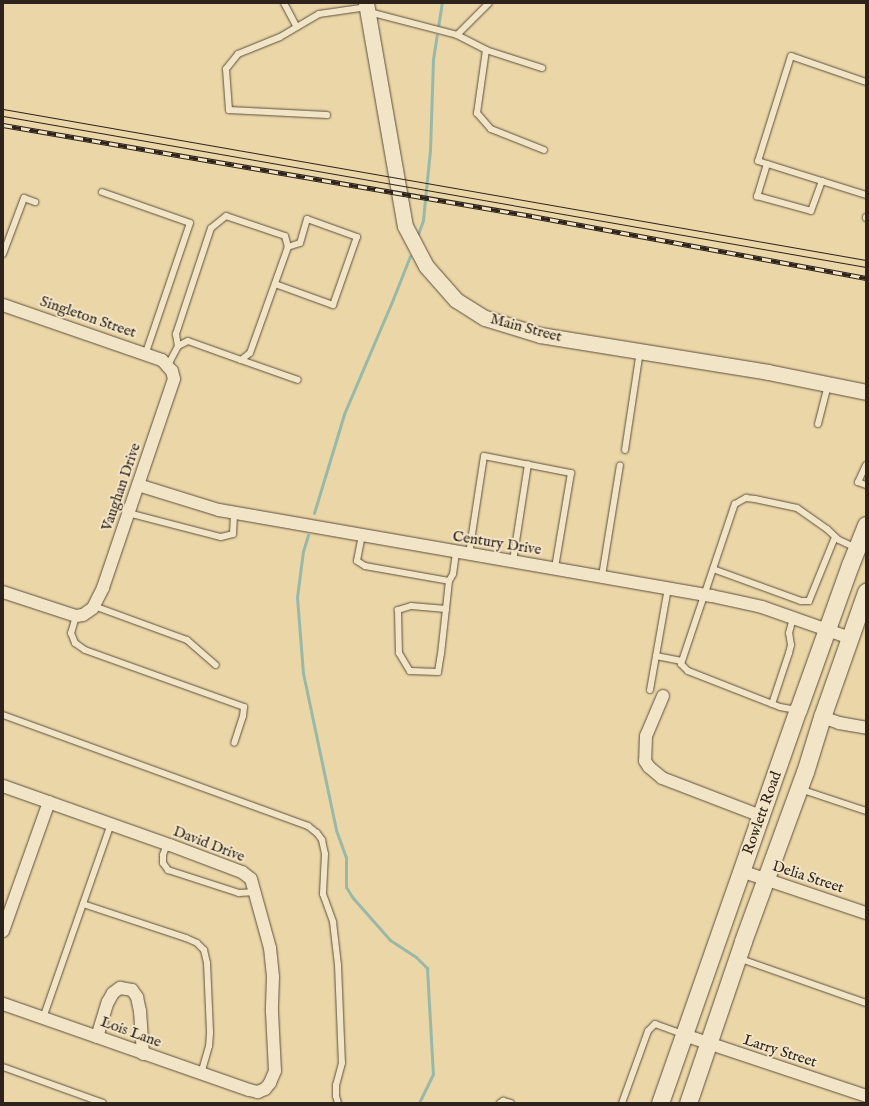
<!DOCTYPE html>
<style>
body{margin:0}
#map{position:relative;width:869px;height:1106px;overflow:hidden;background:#ebd6a7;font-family:"IM FELL English",serif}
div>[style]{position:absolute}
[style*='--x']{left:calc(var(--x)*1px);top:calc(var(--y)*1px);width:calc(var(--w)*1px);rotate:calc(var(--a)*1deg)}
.stream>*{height:3px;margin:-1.5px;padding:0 1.5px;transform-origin:1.5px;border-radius:1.5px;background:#98b9a8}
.roads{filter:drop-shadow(0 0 1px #5c503f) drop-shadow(0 0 1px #5c503f)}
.service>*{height:6px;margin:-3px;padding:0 3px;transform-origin:3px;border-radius:3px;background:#f2e4c6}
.minor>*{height:12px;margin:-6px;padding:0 6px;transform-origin:6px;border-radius:6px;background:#f2e4c6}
.tertiary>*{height:15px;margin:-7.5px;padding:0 7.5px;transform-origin:7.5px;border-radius:7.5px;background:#f2e4c6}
.secondary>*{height:17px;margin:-8.5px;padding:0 8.5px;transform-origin:8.5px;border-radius:8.5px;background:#f2e4c6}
.tram>*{height:1px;margin:-0.5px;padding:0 0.5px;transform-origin:0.5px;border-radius:0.5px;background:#2d231c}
.rail>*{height:4.5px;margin-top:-2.25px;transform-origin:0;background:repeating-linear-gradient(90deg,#f2e4c6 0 9px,#2d231c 0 18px);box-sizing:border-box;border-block:1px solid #2d231c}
span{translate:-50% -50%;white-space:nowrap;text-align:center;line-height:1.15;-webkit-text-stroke:4px #f2e4c6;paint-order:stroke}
.street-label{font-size:15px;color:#2d231c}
.frame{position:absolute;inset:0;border:4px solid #2d231c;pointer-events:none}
</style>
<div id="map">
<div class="stream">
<div style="--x:438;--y:27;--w:24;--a:-81"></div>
<div style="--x:418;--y:234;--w:15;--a:-70"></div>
<div style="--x:423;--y:220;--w:70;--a:-84.3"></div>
<div style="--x:430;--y:150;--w:91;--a:-88.1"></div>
<div style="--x:433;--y:59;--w:24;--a:-81"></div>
<div style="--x:314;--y:513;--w:103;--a:-73.1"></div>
<div style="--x:344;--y:414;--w:125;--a:-66.9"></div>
<div style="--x:393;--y:299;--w:46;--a:-68.4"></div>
<div style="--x:308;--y:535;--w:17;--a:107"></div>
<div style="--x:303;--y:551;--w:46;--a:97.4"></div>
<div style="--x:297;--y:597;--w:76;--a:85.5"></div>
<div style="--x:303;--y:673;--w:160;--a:78.1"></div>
<div style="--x:336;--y:830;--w:29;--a:70"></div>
<div style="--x:346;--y:857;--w:30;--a:90"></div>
<div style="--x:346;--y:887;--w:13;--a:58"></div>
<div style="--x:353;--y:898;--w:56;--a:48.6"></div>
<div style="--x:390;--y:940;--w:31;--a:33"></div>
<div style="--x:416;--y:957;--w:16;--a:45"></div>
<div style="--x:427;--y:968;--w:106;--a:86.8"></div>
<div style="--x:433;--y:1074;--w:32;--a:116"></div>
</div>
<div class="roads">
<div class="service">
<div style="--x:284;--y:3;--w:27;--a:62"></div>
<div style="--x:369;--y:12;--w:91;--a:14.6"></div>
<div style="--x:457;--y:35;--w:33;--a:27"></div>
<div style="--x:486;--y:50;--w:64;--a:98.1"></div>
<div style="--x:477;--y:113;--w:21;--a:49"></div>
<div style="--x:491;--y:129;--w:57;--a:21.6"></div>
<div style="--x:457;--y:35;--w:45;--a:-45"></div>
<div style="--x:486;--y:50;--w:59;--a:17.8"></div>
<div style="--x:866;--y:82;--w:79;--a:-160.9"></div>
<div style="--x:791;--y:56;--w:110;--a:107.4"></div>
<div style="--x:758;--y:161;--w:113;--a:17.5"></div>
<div style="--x:327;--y:115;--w:98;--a:-177.1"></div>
<div style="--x:229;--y:110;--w:41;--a:-94.2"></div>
<div style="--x:226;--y:69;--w:19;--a:-51"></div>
<div style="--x:238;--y:54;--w:45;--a:-22"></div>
<div style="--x:280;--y:37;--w:45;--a:-30.5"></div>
<div style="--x:319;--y:14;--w:49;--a:-8.3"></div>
<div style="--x:767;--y:164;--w:34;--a:107"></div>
<div style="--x:757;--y:196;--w:56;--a:15.5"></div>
<div style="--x:811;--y:211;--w:32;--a:-70"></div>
<div style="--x:102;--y:192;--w:93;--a:19.4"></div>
<div style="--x:190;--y:223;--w:139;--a:108.8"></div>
<div style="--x:866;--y:217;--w:1;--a:90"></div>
<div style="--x:3;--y:254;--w:60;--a:-69.4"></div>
<div style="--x:24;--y:198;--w:12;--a:20"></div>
<div style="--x:275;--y:284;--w:62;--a:19.9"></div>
<div style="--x:333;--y:305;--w:72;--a:-70.6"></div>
<div style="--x:357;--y:237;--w:53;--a:-160.2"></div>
<div style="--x:307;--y:219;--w:25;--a:106"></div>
<div style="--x:300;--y:243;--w:13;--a:162"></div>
<div style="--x:241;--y:360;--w:60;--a:19.3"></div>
<div style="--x:168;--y:365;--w:21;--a:-62"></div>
<div style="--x:178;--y:346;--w:11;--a:-27"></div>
<div style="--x:188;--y:341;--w:56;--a:19.7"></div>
<div style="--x:241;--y:360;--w:11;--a:-38"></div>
<div style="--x:250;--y:353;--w:113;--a:-70.3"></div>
<div style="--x:288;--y:247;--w:11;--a:-105"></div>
<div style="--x:285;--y:236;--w:62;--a:-161.3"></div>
<div style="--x:226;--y:216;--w:19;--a:141"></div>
<div style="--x:211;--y:228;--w:112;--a:108.3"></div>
<div style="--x:176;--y:334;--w:12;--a:81"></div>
<div style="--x:818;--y:424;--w:40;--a:-75.6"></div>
<div style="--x:625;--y:450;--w:100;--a:-81.4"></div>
<div style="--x:866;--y:465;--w:19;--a:115"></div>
<div style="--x:858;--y:482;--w:9;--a:21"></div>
<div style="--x:128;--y:513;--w:96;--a:14.5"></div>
<div style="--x:221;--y:537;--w:12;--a:-14"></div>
<div style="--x:233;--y:534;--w:21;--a:-87"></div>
<div style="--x:362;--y:535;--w:26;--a:101"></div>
<div style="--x:357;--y:561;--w:9;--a:32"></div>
<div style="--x:365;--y:566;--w:85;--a:10.1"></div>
<div style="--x:449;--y:581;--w:8;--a:-60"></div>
<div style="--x:453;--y:574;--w:22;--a:-82"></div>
<div style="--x:469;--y:554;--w:99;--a:-81.3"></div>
<div style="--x:484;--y:456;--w:89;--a:11.1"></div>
<div style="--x:571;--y:473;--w:96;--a:99.6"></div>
<div style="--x:513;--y:561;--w:98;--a:-81.2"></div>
<div style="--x:713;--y:569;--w:94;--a:20"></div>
<div style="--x:801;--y:601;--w:8;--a:0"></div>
<div style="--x:809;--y:601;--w:69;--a:-67.9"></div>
<div style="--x:602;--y:576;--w:112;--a:-80.8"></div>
<div style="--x:94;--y:606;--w:99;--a:20.1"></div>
<div style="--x:187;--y:640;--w:38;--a:41"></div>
<div style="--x:446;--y:609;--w:35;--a:-175"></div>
<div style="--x:411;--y:606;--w:14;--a:163"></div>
<div style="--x:398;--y:610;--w:43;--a:88.7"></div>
<div style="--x:399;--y:653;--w:21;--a:59"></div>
<div style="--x:410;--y:671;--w:28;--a:2"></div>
<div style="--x:438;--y:672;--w:18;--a:-81"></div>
<div style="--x:441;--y:654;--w:45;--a:-83.7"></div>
<div style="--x:446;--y:609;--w:28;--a:-84"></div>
<div style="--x:76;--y:616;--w:18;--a:106"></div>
<div style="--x:71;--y:633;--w:11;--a:68"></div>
<div style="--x:75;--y:643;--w:12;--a:35"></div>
<div style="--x:85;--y:650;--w:169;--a:19.7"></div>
<div style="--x:244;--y:707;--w:9;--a:96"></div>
<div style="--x:243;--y:716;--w:28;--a:108"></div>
<div style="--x:656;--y:656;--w:25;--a:11"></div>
<div style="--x:650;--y:690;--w:104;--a:-80"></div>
<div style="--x:772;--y:704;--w:54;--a:-71.6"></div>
<div style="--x:789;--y:653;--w:8;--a:-76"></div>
<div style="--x:791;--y:645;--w:12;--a:-99"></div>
<div style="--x:789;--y:633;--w:16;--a:-75"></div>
<div style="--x:796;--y:710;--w:16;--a:-169"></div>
<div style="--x:780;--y:707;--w:99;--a:-158.6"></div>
<div style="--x:688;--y:671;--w:10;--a:-135"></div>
<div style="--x:681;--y:664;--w:169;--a:-71.4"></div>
<div style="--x:735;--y:504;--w:13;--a:-29"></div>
<div style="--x:746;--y:498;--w:9;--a:6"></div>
<div style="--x:755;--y:499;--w:43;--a:12.1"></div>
<div style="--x:797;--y:508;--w:37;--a:35"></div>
<div style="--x:827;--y:529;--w:16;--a:43"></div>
<div style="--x:839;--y:540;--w:19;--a:25"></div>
<div style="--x:3;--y:715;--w:325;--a:20"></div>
<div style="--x:308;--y:826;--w:11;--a:38"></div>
<div style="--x:317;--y:833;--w:9;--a:54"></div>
<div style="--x:322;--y:840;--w:14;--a:78"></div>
<div style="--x:325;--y:854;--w:40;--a:92.9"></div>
<div style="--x:323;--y:894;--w:30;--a:70"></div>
<div style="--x:333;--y:922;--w:43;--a:83.4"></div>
<div style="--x:338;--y:965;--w:98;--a:87.7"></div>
<div style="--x:342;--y:1063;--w:23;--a:105"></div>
<div style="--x:336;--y:1085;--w:11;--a:90"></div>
<div style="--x:336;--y:1096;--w:7;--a:74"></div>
<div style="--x:800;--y:789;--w:70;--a:18.4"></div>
<div style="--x:167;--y:844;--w:12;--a:110"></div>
<div style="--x:163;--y:855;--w:8;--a:90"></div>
<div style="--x:163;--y:863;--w:9;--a:54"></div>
<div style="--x:168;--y:870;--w:75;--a:17.9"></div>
<div style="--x:239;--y:893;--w:17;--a:-3"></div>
<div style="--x:83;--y:904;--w:108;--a:18.3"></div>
<div style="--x:186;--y:938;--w:12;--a:24"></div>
<div style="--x:197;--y:943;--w:10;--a:45"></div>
<div style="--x:204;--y:950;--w:13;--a:77"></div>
<div style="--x:207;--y:963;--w:70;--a:87.5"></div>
<div style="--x:210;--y:1033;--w:13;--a:94"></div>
<div style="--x:209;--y:1046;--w:29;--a:106"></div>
<div style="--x:738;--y:958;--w:136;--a:19.4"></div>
<div style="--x:43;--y:1018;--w:206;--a:-70.7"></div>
<div style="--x:3;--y:1067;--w:106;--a:19.8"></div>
<div style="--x:500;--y:1103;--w:4;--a:-34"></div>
<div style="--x:503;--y:1101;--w:8;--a:14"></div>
<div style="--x:622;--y:1103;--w:77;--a:-70.1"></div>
<div style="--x:648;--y:1031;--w:10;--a:-45"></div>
<div style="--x:655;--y:1024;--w:29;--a:20"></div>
</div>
<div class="minor">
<div style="--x:3;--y:305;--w:168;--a:19.1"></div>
<div style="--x:162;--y:360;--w:15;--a:48"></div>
<div style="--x:172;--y:371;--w:8;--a:76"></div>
<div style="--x:174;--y:379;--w:221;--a:108.8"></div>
<div style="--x:103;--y:588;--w:22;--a:117"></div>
<div style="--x:93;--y:608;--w:12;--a:145"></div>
<div style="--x:83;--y:615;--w:7;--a:172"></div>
<div style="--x:76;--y:616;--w:77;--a:-161.8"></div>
<div style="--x:138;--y:485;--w:85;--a:17.2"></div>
<div style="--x:219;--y:510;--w:500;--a:9.9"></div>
<div style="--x:712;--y:596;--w:51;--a:12.4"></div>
<div style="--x:762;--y:607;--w:93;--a:19.4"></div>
<div style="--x:663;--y:696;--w:43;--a:113"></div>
<div style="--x:646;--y:736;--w:25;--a:92"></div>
<div style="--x:645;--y:761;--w:7;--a:56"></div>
<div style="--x:649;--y:767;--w:17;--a:40"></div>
<div style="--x:662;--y:778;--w:106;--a:21"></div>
<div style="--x:822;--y:717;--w:18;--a:19"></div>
<div style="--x:839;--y:723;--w:27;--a:10"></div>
<div style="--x:3;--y:786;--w:177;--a:19.5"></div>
<div style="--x:170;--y:845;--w:77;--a:20.6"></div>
<div style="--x:242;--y:872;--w:11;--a:38"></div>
<div style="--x:251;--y:879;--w:72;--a:74.6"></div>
<div style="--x:270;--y:948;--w:29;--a:84"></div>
<div style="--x:273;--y:977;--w:35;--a:92"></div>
<div style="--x:272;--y:1012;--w:59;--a:87.1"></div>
<div style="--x:275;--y:1071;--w:13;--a:113"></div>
<div style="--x:270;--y:1083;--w:8;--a:130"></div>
<div style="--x:265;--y:1089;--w:8;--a:157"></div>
<div style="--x:258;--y:1092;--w:9;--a:-167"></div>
<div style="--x:249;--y:1090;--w:261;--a:-160.7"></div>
<div style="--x:741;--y:871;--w:132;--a:18.6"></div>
<div style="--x:3;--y:931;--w:137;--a:-70.4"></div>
<div style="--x:684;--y:1035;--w:192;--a:18.5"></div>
<div style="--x:97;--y:1037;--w:37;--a:-73"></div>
<div style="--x:108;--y:1002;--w:10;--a:-61"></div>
<div style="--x:113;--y:993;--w:9;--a:-36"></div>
<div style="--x:120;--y:988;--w:12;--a:9"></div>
<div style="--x:132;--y:990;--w:9;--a:54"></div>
<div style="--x:137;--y:997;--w:14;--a:78"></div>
<div style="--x:140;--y:1011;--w:43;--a:86"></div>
</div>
<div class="tertiary">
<div style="--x:366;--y:3;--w:226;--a:80.1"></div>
<div style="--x:405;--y:226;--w:45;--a:62.3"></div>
<div style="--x:426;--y:266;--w:45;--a:48.6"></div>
<div style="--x:456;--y:300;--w:34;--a:32"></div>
<div style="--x:485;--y:318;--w:58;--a:17.2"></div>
<div style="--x:540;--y:335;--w:231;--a:9.2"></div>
<div style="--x:768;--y:372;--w:100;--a:11.5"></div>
</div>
<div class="secondary">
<div style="--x:660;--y:1103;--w:417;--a:-70.7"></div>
<div style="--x:798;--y:710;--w:154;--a:-70.3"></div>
<div style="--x:850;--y:565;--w:43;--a:-68.2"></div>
<div style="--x:688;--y:1103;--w:171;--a:-71.2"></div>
<div style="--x:743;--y:941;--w:180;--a:-69.9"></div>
<div style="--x:805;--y:772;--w:58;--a:-72.8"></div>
<div style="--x:822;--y:717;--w:133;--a:-70.6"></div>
</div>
</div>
<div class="tram">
<div style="--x:3;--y:109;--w:876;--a:9.92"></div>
<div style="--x:3;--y:116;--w:876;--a:9.92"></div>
</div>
<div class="rail">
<div style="--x:3;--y:125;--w:537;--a:9.76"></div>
<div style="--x:532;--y:216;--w:340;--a:10.5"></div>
</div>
<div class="street-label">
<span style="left:88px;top:317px;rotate:19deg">Singleton Street</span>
<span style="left:526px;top:328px;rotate:15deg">Main Street</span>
<span style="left:121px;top:487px;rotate:-71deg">Vaughan Drive</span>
<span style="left:497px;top:543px;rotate:9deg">Century Drive</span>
<span style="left:762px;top:813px;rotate:-70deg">Rowlett Road</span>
<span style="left:209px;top:844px;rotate:21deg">David Drive</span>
<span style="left:808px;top:877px;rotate:18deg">Delia Street</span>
<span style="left:131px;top:1032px;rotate:20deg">Lois Lane</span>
<span style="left:780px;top:1051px;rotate:18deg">Larry Street</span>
</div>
<div class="frame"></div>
</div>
